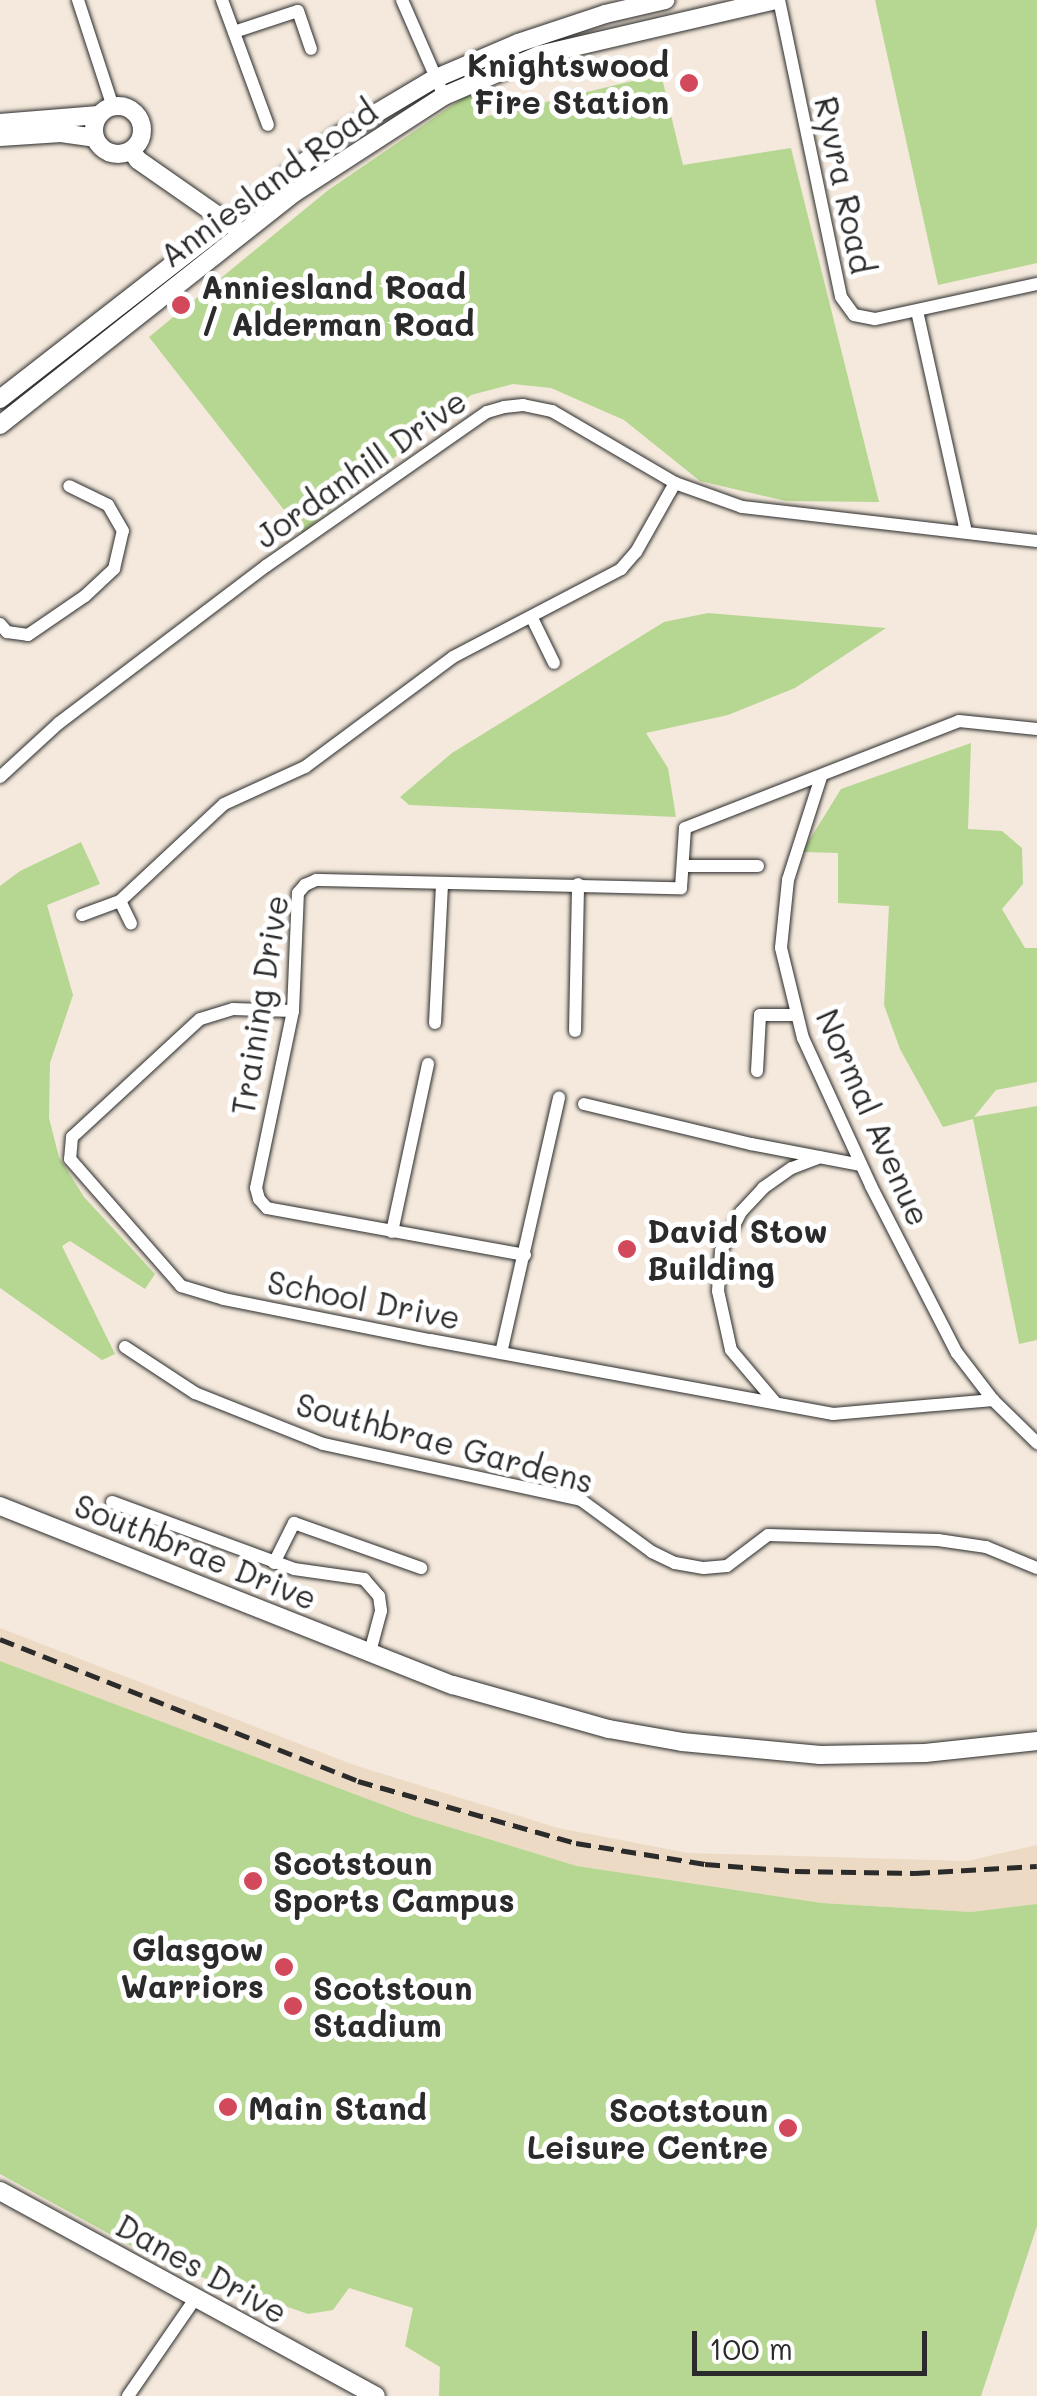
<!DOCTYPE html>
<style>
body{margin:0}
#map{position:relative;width:1037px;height:2396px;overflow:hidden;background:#f4e9dc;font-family:Mali,sans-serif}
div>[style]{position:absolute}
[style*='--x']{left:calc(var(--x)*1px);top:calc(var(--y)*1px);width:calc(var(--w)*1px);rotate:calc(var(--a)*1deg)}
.built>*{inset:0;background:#ecdac4}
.green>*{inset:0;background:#b6d791}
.roads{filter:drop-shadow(0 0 2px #2b2b2b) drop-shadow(0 0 2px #2b2b2b)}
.street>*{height:12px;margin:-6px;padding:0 6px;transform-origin:6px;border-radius:6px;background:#fff}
.secondary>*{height:18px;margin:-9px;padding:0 9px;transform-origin:9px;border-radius:9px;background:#fff}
.secondary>.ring{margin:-9px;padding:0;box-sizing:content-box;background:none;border:18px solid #fff;border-radius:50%}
.rail>*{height:5px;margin-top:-2.5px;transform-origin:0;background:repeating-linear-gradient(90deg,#2b2b2b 0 15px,transparent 0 23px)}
.dots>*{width:28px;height:28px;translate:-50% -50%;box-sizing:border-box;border:5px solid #fff;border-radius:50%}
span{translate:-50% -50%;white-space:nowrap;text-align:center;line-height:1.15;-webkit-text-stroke:10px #fff;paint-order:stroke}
.poi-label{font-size:32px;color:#2b2b2b;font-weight:700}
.right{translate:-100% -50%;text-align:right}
.left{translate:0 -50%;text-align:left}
.street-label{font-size:32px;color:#2b2b2b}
.scale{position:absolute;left:692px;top:2331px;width:235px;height:45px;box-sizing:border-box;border:5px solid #2b2b2b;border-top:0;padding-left:12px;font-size:30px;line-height:35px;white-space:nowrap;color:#2b2b2b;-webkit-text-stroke:8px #fff;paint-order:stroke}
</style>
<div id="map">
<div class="built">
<div style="clip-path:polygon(0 1628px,354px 1765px,558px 1828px,688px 1853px,967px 1861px,1037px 1845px,1037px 1904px,971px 1912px,822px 1903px,577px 1866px,413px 1816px,0 1661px)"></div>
</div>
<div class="green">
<div style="clip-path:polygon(875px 0,1037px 0,1037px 263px,938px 285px)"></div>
<div style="clip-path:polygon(661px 74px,683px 165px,791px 148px,879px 502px,786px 501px,700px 481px,624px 420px,551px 388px,513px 384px,471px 395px,302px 533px,149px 337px,327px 191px,476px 89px,484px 117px)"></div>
<div style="clip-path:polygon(708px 613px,886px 628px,795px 688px,728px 715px,646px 733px,668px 768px,676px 817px,409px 805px,400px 797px,452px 753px,664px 622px)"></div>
<div style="clip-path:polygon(971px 743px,968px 829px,1002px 831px,1022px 848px,1023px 884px,1002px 909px,1025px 948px,1037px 948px,1037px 1082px,996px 1090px,974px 1117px,1037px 1106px,1037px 1340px,1019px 1344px,973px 1119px,943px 1127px,900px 1049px,884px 1005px,889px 906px,838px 903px,838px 853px,802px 852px,841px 789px)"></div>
<div style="clip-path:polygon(81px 842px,100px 884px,47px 905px,73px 995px,50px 1063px,49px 1118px,59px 1157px,84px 1197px,155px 1274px,145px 1289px,70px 1241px,62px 1246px,115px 1354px,102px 1360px,0 1288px,0 886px,20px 871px)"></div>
<div style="clip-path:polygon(0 1661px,413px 1816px,577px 1866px,822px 1903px,971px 1912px,1037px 1904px,1037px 2226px,981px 2396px,439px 2396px,440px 2367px,405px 2346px,413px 2308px,349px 2288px,333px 2310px,308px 2314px,164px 2264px,0 2174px)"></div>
</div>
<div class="roads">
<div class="street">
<div style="--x:78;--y:0;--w:113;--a:71.9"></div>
<div style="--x:222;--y:0;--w:133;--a:69.8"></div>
<div style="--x:402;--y:0;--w:105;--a:66.4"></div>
<div style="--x:779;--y:0;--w:303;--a:78.2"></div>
<div style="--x:841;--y:297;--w:22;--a:54"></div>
<div style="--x:854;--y:315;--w:21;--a:11"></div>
<div style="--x:875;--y:319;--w:166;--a:-12.2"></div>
<div style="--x:234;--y:32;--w:67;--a:-18.2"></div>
<div style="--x:298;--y:11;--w:40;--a:71.1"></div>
<div style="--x:917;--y:311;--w:226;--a:77.5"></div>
<div style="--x:532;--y:618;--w:50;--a:63.9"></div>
<div style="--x:0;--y:624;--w:11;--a:49"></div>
<div style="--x:7;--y:632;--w:21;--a:8"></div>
<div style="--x:28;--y:635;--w:69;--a:-34.4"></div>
<div style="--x:85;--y:596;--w:40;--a:-43"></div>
<div style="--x:114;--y:569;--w:39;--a:-77"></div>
<div style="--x:123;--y:531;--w:30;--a:-120"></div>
<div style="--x:108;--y:505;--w:43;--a:-154"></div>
<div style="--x:0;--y:777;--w:80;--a:-42.5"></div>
<div style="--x:59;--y:723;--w:260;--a:-37.2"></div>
<div style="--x:266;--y:566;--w:269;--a:-34.9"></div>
<div style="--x:487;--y:412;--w:18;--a:-16"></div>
<div style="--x:504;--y:407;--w:19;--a:-6"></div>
<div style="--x:523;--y:405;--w:30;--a:12"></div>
<div style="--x:552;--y:411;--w:143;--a:30.3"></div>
<div style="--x:675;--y:483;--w:71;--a:19.7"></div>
<div style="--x:742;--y:507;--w:297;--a:6.6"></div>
<div style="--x:821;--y:777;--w:108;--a:107.8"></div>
<div style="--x:788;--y:880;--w:68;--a:95.9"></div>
<div style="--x:781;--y:948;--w:93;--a:76.3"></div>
<div style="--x:803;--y:1038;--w:163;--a:65.3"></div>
<div style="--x:871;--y:1186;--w:188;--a:62.8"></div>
<div style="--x:957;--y:1353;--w:59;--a:52.5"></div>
<div style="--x:993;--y:1400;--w:62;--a:44.3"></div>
<div style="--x:683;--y:866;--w:75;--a:0"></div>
<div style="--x:120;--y:901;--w:25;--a:64"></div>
<div style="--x:82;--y:915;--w:40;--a:-20.2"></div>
<div style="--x:120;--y:901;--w:142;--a:-43"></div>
<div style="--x:224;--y:804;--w:89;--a:-24.6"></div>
<div style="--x:305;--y:767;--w:184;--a:-36.6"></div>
<div style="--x:453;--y:657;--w:190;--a:-27.6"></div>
<div style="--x:621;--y:569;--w:23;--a:-49"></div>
<div style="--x:636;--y:552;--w:79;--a:-60.5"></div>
<div style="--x:293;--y:1011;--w:60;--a:-178.1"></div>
<div style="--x:233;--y:1009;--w:34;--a:163"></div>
<div style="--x:200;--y:1019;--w:174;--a:137.3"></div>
<div style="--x:72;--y:1137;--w:22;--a:95"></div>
<div style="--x:70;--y:1159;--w:169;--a:48.8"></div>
<div style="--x:181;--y:1286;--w:45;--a:16.8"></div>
<div style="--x:224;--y:1299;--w:210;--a:11.3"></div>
<div style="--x:430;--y:1340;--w:410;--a:10.4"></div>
<div style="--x:833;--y:1414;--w:161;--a:-5"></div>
<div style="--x:435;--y:1023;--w:139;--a:-87.1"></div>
<div style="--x:575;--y:1031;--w:147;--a:-88.8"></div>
<div style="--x:757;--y:1071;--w:56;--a:-86.9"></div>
<div style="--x:760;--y:1015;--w:37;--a:0"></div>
<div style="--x:584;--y:1104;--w:172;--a:13.5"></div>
<div style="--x:751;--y:1144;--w:112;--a:10.8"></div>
<div style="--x:392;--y:1232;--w:172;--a:-77.9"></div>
<div style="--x:525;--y:1255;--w:262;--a:-169.7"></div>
<div style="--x:267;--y:1208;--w:12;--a:-132"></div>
<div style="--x:259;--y:1199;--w:11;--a:-105"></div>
<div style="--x:256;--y:1188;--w:181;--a:-78.2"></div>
<div style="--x:293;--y:1011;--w:118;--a:-87.6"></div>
<div style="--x:298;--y:893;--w:11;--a:-49"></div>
<div style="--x:305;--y:885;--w:12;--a:-24"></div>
<div style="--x:316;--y:880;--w:365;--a:1.3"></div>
<div style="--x:681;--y:888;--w:60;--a:-86.2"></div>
<div style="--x:685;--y:828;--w:294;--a:-21.3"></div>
<div style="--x:959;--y:721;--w:78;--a:5.9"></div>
<div style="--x:125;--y:1347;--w:84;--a:33.3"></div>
<div style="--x:195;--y:1393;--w:138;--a:21.7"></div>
<div style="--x:323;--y:1444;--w:264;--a:12.2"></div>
<div style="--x:581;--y:1500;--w:88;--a:36.2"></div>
<div style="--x:652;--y:1552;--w:25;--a:26"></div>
<div style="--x:675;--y:1563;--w:29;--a:10"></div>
<div style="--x:704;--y:1568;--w:23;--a:-5"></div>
<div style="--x:727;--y:1566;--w:51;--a:-37.1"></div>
<div style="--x:768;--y:1535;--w:170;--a:1.7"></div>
<div style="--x:938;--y:1540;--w:49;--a:8.3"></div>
<div style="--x:986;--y:1547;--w:55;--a:22.4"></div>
<div style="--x:501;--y:1353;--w:262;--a:-77.2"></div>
<div style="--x:775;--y:1402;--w:68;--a:-130.2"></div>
<div style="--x:731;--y:1350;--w:60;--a:-102.4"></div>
<div style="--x:718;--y:1291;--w:40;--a:-85.7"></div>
<div style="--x:721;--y:1251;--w:44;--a:-62.9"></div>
<div style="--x:741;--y:1212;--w:33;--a:-47"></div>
<div style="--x:763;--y:1188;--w:35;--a:-35"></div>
<div style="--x:792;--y:1168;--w:30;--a:-21"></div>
<div style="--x:112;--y:1502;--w:194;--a:20.2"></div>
<div style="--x:294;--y:1569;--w:71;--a:8.1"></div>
<div style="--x:364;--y:1579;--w:23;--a:49"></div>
<div style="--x:379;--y:1596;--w:15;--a:82"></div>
<div style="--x:381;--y:1611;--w:42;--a:105"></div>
<div style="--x:274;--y:1563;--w:45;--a:-63.4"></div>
<div style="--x:294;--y:1523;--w:135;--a:19.5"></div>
<div style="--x:128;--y:2396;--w:118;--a:-55.4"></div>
</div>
<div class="secondary">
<div class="ring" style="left:94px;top:106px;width:30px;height:30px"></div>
<div style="--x:0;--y:123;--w:99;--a:-4.6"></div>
<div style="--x:0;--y:137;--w:61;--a:-3.8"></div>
<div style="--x:61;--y:133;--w:34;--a:8"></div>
<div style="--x:131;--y:150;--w:12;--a:55"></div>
<div style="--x:138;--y:160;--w:117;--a:34.9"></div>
<div style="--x:0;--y:399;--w:428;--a:-37.9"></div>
<div style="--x:338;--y:136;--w:112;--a:-30.7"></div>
<div style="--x:434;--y:79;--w:91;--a:-23.2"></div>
<div style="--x:518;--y:43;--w:92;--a:-18.4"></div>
<div style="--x:605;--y:14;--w:62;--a:-13.1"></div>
<div style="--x:0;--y:425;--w:375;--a:-38.3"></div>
<div style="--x:294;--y:193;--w:179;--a:-32.9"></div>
<div style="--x:444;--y:96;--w:103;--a:-23.3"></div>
<div style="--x:539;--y:55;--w:243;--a:-13.1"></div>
<div style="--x:0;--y:1506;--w:487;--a:21.6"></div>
<div style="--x:453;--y:1685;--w:162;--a:15.8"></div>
<div style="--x:609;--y:1729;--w:74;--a:10.1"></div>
<div style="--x:682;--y:1742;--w:139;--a:5.4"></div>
<div style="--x:820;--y:1755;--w:105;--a:-1.1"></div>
<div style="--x:925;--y:1753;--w:113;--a:-6.1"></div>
<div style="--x:0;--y:2191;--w:428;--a:28.6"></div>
</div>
</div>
<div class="rail">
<div style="--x:0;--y:1639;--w:385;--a:21.6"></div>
<div style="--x:358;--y:1781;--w:227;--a:15.9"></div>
<div style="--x:576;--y:1843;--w:131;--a:9.2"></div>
<div style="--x:705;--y:1864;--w:90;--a:4.4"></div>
<div style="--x:795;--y:1871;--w:120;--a:1"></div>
<div style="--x:915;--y:1873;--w:122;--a:-3.3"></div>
</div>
<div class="dots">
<div style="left:689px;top:83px;background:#d1495b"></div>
<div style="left:181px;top:305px;background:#d1495b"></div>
<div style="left:627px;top:1249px;background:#d1495b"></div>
<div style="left:253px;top:1881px;background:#d1495b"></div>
<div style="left:284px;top:1967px;background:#d1495b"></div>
<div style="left:293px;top:2006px;background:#d1495b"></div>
<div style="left:228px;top:2107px;background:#d1495b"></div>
<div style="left:788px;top:2128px;background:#d1495b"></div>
</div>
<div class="poi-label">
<span class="right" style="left:669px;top:83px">Knightswood<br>Fire Station</span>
<span class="left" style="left:201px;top:305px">Anniesland Road<br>/ Alderman Road</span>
<span class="left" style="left:647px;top:1249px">David Stow<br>Building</span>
<span class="left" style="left:273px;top:1881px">Scotstoun<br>Sports Campus</span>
<span class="right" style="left:264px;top:1967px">Glasgow<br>Warriors</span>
<span class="left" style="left:313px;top:2006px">Scotstoun<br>Stadium</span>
<span class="left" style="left:248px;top:2107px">Main Stand</span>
<span class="right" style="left:768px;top:2128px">Scotstoun<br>Leisure Centre</span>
</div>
<div class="street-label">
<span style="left:268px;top:183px;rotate:-36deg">Anniesland Road</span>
<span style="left:845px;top:185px;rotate:78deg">Ryvra Road</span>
<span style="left:360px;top:468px;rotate:-35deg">Jordanhill Drive</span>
<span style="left:259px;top:1005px;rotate:-81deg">Training Drive</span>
<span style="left:874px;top:1117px;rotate:66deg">Normal Avenue</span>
<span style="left:364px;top:1299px;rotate:11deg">School Drive</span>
<span style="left:445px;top:1442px;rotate:15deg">Southbrae Gardens</span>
<span style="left:196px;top:1551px;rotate:22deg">Southbrae Drive</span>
<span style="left:202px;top:2268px;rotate:29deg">Danes Drive</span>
</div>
<div class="scale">100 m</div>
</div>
